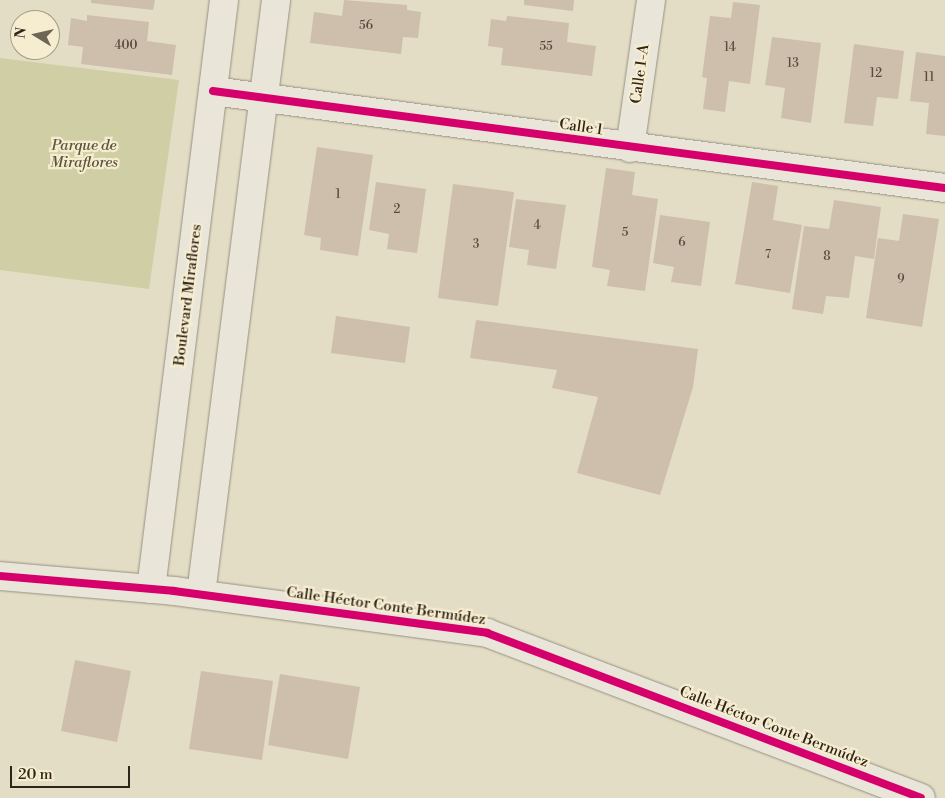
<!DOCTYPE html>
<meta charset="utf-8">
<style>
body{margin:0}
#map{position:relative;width:945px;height:798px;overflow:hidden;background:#e4ddc5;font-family:"Libre Bodoni",serif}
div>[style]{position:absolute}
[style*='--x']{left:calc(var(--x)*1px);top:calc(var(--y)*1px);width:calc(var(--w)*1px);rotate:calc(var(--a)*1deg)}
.green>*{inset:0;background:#d0cea5}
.building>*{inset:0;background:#cebeac}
.roads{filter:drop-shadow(0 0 1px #959081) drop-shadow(0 0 1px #959081)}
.minor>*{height:28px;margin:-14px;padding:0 14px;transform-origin:14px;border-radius:14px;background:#e9e6d9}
.cycleway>*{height:8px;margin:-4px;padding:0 4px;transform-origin:4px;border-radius:4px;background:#d6006c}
span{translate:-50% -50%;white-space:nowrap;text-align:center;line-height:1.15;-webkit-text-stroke:4.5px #f6edd1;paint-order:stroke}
.number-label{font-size:12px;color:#574a3c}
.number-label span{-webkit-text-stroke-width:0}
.street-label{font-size:15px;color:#2f2417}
.park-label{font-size:15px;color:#5a533a;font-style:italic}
.north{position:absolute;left:10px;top:10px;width:50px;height:50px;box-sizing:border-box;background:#f6edd1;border:1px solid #a69d87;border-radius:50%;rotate:279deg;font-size:14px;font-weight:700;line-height:20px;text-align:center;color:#2f2417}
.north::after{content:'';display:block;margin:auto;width:18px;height:22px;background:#6e6554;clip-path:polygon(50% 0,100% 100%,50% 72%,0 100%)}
.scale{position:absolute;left:10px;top:766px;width:120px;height:22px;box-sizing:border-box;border:2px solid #2f2417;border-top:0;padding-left:6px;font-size:15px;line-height:18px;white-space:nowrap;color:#2f2417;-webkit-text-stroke:4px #f6edd1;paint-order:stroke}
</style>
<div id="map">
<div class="green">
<div style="clip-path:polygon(0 58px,179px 80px,149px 289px,0 270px)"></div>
</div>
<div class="building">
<div style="clip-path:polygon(91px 0,155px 0,153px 10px,91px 3px)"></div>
<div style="clip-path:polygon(344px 0,407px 5px,407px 10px,421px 12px,418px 38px,403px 37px,401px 54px,310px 43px,314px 12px,342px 16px)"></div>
<div style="clip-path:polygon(524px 0,574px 0,573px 11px,524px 5px)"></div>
<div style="clip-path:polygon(733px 2px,760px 5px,750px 84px,729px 81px,725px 112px,703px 109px,707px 78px,702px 77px,710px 16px,731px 18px)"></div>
<div style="clip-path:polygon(87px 15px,149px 22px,147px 41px,176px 45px,172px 75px,81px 64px,83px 47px,68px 45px,71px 18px,87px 21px)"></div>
<div style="clip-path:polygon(507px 16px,569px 23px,567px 42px,596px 46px,592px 76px,501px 65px,503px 48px,488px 46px,491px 19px,506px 21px)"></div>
<div style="clip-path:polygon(772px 37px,821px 43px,811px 123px,781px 118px,785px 88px,765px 85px)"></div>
<div style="clip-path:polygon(854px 44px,904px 51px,898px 99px,877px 97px,873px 126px,844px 123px)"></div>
<div style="clip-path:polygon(916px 52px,945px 56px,945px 136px,926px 134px,929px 103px,910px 101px)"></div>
<div style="clip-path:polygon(317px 147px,373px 155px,358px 256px,320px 250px,321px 238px,304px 235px)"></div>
<div style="clip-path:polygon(606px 168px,635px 172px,632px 195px,658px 199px,645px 291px,607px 286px,610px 270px,592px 267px)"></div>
<div style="clip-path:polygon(376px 182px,426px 189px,417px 253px,387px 249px,389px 234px,369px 230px)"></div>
<div style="clip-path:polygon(752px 182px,778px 186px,773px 220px,802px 225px,790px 293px,735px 284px)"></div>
<div style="clip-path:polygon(453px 184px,514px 192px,498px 306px,438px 298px)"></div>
<div style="clip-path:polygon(516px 199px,566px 205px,556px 269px,527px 265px,529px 250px,509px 247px)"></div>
<div style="clip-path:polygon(834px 200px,881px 207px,874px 259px,855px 256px,849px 298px,826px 296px,823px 314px,792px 309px,804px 226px,829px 229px)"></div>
<div style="clip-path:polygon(903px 214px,939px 219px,922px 327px,866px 318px,878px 238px,899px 241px)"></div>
<div style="clip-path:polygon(660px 215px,710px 222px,701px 286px,671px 282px,674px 267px,653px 263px)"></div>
<div style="clip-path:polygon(336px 316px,410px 327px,405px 363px,331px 353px)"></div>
<div style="clip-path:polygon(476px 320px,698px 349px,693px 387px,660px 495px,577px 473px,598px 397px,552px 388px,557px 370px,470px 358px)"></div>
<div style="clip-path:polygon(75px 660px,131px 671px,117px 742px,61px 731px)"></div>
<div style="clip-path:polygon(201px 671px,273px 681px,262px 760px,189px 749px)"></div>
<div style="clip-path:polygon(280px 674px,360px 687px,348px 759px,268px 745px)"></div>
</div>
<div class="roads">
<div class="minor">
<div style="--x:213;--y:91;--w:738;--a:7.55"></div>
<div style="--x:630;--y:148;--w:149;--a:-81.9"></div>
<div style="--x:0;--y:576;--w:175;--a:4.9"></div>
<div style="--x:174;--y:591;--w:316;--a:7.6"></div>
<div style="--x:487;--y:633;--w:464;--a:20.8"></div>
<div style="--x:151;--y:589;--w:594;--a:-82.93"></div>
<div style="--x:201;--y:594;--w:599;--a:-82.8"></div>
</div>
</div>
<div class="cycleway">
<div style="--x:213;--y:91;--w:738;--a:7.55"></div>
<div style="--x:0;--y:576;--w:175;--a:4.9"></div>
<div style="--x:174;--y:591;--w:316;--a:7.6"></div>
<div style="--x:487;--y:633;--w:464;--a:20.8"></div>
</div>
<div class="number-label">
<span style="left:366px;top:26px">56</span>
<span style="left:126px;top:46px">400</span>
<span style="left:546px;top:47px">55</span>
<span style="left:730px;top:48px">14</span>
<span style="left:793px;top:64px">13</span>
<span style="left:876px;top:74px">12</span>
<span style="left:929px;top:78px">11</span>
<span style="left:338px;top:195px">1</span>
<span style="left:397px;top:210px">2</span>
<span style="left:537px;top:226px">4</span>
<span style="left:625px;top:233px">5</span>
<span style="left:682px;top:243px">6</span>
<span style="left:476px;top:245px">3</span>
<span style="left:768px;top:255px">7</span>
<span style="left:827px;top:257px">8</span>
<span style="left:901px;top:280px">9</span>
</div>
<div class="street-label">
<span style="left:640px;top:74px;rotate:-82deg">Calle 1-A</span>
<span style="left:581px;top:127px;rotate:8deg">Calle 1</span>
<span style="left:188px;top:295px;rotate:-83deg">Boulevard Miraflores</span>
<span style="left:386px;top:606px;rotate:8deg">Calle Héctor Conte Bermúdez</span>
<span style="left:774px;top:727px;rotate:21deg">Calle Héctor Conte Bermúdez</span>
</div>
<div class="park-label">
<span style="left:84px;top:154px">Parque de<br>Miraflores</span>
</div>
<div class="north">N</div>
<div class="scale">20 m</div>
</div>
